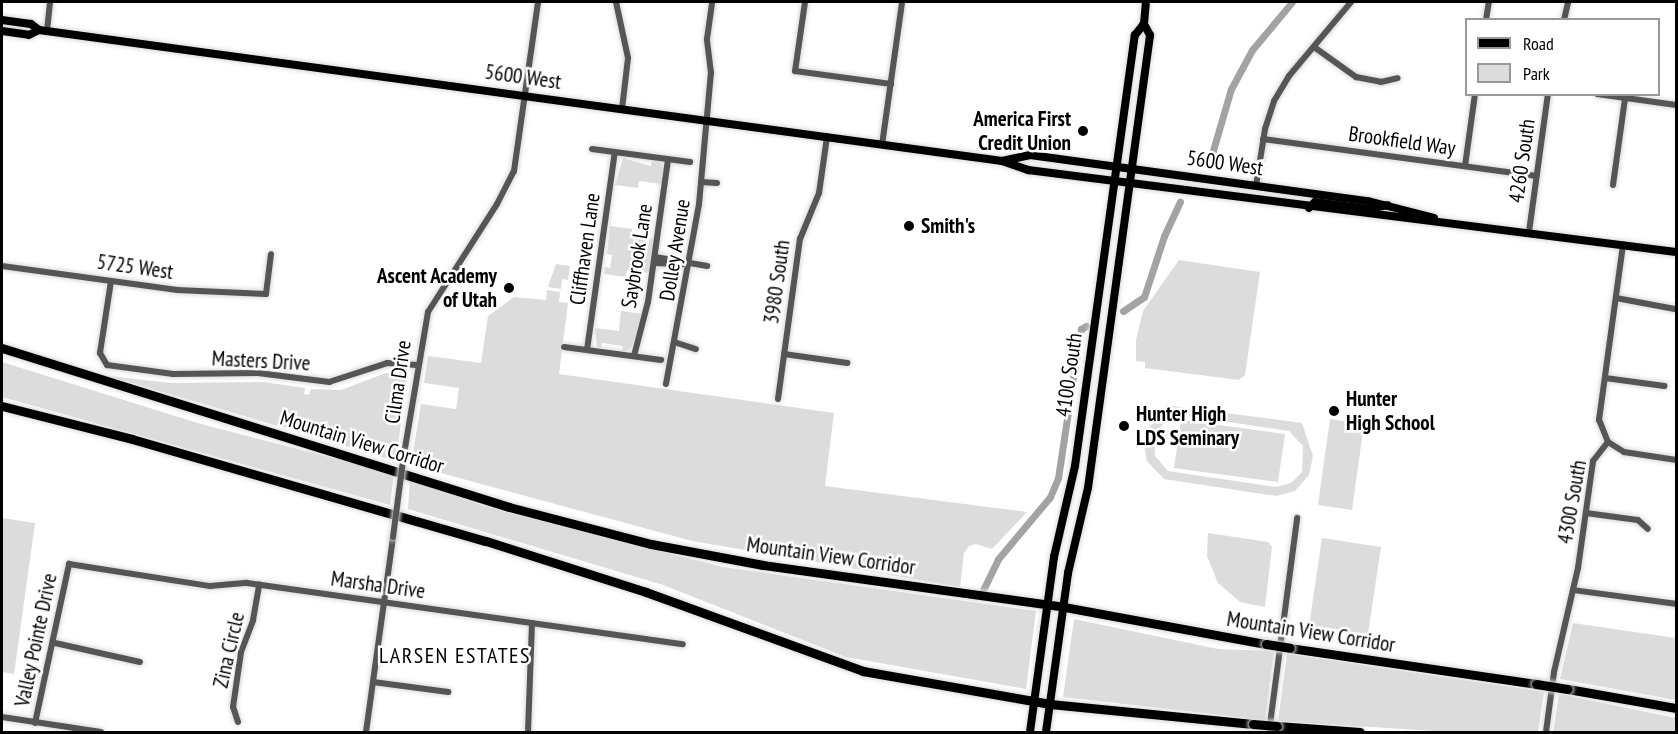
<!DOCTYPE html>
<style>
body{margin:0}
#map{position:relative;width:1678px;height:734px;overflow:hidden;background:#fff;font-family:"PT Sans Narrow",sans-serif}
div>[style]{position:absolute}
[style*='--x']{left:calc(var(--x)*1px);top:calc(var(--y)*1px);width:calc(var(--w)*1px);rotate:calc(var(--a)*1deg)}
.green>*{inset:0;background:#dcdcdc}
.canal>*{height:7px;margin:-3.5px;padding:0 3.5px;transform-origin:3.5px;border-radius:3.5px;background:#a3a3a3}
.roads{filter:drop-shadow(0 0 2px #dbdbdb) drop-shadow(0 0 2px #dbdbdb)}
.minor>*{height:6px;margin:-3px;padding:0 3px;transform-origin:3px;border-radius:3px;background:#555}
.major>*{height:8px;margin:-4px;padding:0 4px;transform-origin:4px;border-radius:4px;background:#000}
.highway>*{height:9px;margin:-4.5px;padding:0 4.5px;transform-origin:4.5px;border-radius:4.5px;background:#000}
.bridges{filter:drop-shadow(0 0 2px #dbdbdb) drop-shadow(0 0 2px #dbdbdb)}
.minor-bridge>*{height:6px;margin:-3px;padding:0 3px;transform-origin:3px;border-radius:3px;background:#555}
.highway-bridge>*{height:9px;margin:-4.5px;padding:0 4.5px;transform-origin:4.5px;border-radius:4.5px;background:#000}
.dots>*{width:16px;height:16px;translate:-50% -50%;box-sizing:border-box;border:3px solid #fff;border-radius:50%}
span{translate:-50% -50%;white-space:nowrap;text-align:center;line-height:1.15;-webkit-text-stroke:5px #fff;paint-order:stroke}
.street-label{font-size:21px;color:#000}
.poi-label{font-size:21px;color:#000;font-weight:700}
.right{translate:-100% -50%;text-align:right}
.left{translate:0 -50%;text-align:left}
.neighbourhood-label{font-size:22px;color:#000;letter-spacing:1.5px}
.frame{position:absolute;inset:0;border:3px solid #000;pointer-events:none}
.legend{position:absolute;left:1465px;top:18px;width:195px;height:78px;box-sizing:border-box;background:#fff;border:2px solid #999;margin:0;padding:8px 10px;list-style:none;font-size:18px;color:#000}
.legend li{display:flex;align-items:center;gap:12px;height:30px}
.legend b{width:30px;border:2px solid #999}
</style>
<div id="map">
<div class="green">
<div style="clip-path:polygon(623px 158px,651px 166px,652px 161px,660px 162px,664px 169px,662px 184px,639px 181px,638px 188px,615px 185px)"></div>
<div style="clip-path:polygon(610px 226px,632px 229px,632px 236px,654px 239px,649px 273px,627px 270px,626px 277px,604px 274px,605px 267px,610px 268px,612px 255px,607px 254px)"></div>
<div style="clip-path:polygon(1179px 260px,1260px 272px,1245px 375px,1239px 380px,1145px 368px,1145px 362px,1136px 361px,1136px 340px,1143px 311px)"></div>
<div style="clip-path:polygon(556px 264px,570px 266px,568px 280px,562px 279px,561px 289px,548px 287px)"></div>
<div style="clip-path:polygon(547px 290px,560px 292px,559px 302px,568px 303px,559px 374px,834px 413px,825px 486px,1027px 512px,992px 549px,976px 544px,969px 546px,964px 553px,960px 587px,692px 541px,411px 465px,421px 404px,456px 409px,459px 388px,424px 383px,428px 356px,481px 363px,488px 316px,514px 297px,546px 300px)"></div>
<div style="clip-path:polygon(621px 311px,643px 314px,632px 347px,626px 351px,622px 351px,623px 346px,602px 343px,601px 348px,597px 347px,595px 328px,619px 331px)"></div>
<div style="clip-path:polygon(2px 362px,201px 424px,394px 474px,390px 505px,2px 397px)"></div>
<div style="clip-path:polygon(403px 372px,407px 376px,396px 461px,109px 376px,170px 383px,263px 382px,305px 388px,304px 394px,309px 395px,311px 389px,341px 390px,386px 373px)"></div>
<div style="clip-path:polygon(evenodd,1165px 405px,1302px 423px,1313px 456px,1309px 475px,1295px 491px,1276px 496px,1164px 479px,1147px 461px,1144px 445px,1148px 428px,1164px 411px,1165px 405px,1181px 415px,1289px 431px,1303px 446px,1302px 472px,1291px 483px,1276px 487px,1168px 471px,1155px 456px,1154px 436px,1166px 420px,1181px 415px)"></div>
<div style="clip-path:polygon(1330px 419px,1364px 424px,1352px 510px,1318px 505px)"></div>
<div style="clip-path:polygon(1181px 420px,1285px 434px,1278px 482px,1174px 468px)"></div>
<div style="clip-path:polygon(410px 479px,484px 506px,723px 567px,1036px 611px,1026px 689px,846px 657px,663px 585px,408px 509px)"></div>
<div style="clip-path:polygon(2px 518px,35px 523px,14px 674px,2px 672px)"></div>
<div style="clip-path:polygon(1208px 533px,1268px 542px,1272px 547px,1265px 607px,1240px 602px,1218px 583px,1207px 556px)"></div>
<div style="clip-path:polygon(1322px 538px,1381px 547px,1368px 634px,1309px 626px)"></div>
<div style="clip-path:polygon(1074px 619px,1218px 649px,1274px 651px,1265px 720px,1063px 697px)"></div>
<div style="clip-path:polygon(1573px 623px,1676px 638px,1676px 700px,1560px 679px)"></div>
<div style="clip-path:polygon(1287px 654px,1544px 692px,1538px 732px,1449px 732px,1278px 721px)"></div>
<div style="clip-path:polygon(1559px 694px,1676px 718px,1676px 732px,1553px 732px)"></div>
</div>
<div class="canal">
<div style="--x:1209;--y:164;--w:78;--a:-73.7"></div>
<div style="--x:1231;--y:89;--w:44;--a:-61.7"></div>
<div style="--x:1252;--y:50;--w:62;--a:-50.2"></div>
<div style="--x:1123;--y:311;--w:25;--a:-34"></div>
<div style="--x:1144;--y:297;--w:64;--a:-71.8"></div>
<div style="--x:1164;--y:236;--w:38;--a:-65"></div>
<div style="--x:1072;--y:384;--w:56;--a:-80.7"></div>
<div style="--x:1081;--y:329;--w:6;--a:-31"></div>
<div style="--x:983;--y:590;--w:34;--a:-64"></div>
<div style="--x:998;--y:559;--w:81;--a:-50"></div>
<div style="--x:1050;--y:497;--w:21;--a:-67"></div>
<div style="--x:1058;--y:478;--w:80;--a:-81.4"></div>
</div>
<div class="roads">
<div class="minor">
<div style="--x:616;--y:2;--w:57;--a:77.9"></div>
<div style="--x:628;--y:58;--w:51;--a:96.7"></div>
<div style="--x:805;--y:2;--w:70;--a:98.2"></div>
<div style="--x:795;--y:71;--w:97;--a:7.7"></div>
<div style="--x:1486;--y:20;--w:18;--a:-81"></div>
<div style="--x:1564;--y:20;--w:18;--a:-77"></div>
<div style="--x:47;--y:31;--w:29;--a:-84"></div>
<div style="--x:1314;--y:47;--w:52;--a:35.5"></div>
<div style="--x:1356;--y:77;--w:25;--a:11"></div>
<div style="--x:1381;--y:82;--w:17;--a:-13"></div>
<div style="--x:1597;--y:94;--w:80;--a:7.9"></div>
<div style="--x:1263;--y:139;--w:276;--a:7.7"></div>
<div style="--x:882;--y:145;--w:144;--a:-82"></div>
<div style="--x:592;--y:149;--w:99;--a:7.6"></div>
<div style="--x:1465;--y:166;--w:73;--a:-82.1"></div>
<div style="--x:701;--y:182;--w:16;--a:4"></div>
<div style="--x:1613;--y:185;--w:88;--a:-82.1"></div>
<div style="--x:1256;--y:186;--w:58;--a:-81"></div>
<div style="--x:1265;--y:129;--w:29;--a:-72"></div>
<div style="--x:1274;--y:101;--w:29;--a:-59"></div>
<div style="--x:1289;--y:76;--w:97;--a:-50"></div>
<div style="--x:1529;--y:232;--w:139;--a:-82.2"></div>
<div style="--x:655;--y:257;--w:53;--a:9.8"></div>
<div style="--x:654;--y:263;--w:34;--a:2"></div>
<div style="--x:2;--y:266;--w:177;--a:7.8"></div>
<div style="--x:177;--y:290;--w:89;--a:2.6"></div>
<div style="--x:266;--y:294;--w:40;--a:-82.9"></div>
<div style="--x:111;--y:281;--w:73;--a:98.7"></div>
<div style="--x:100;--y:353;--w:14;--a:60"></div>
<div style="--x:107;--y:365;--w:67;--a:7.8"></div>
<div style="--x:173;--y:374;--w:85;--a:-0.7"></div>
<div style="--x:258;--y:373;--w:72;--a:7.2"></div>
<div style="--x:329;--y:382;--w:61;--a:-18.1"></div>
<div style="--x:387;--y:363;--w:30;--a:4"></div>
<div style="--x:1616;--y:298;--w:60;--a:10.6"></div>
<div style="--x:674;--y:342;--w:23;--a:18"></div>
<div style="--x:564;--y:347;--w:98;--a:7.6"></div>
<div style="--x:587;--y:350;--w:200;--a:-82"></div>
<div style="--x:784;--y:354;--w:64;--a:8.1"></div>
<div style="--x:634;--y:356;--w:56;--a:-75.5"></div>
<div style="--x:648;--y:302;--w:144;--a:-82"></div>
<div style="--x:1605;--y:378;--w:60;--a:7.7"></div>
<div style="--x:666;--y:384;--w:183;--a:-79.6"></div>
<div style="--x:699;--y:204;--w:132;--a:-84.8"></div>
<div style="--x:711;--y:73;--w:34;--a:-97"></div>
<div style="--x:707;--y:39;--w:37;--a:-82"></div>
<div style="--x:778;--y:399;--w:162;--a:-82.2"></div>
<div style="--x:800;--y:239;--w:50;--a:-67.6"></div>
<div style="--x:819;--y:193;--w:57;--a:-81.9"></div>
<div style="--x:1608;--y:442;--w:19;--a:32"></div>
<div style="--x:1624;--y:452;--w:53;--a:8.7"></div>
<div style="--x:404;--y:454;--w:144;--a:-80.4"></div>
<div style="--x:428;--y:312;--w:128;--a:-57.4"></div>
<div style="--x:497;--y:204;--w:37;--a:-63"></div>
<div style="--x:514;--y:171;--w:171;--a:-81.9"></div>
<div style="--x:1586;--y:513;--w:52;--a:7.7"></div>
<div style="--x:1638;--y:520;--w:13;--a:42"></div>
<div style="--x:1573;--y:590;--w:104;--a:7.7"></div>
<div style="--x:55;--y:643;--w:87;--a:12.6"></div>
<div style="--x:373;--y:682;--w:76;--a:7.6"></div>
<div style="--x:2;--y:717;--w:100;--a:8.6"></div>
<div style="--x:238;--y:722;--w:16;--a:-108"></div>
<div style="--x:233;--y:707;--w:56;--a:-81.7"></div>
<div style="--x:241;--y:652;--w:34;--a:-69"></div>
<div style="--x:253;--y:620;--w:36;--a:-80"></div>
<div style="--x:35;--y:723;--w:163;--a:-77.9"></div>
<div style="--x:69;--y:564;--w:143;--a:8.9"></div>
<div style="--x:210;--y:586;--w:37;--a:-5"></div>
<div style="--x:247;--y:583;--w:440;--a:8"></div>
<div style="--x:366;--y:732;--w:197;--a:-82.1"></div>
<div style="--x:528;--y:732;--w:109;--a:-87.9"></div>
<div style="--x:1269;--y:732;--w:216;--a:-82.5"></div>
<div style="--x:1546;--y:732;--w:61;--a:-82.4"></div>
<div style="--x:1554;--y:672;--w:107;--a:-77"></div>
<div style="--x:1578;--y:568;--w:108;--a:-82"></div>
<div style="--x:1593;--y:461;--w:24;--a:-52"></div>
<div style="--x:1608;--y:442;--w:24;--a:-112"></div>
<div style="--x:1599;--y:420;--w:177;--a:-82.2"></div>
</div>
<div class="major">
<div style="--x:2;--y:20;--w:29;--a:8"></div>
<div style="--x:31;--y:24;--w:10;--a:37"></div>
<div style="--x:39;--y:30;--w:972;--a:7.75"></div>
<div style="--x:1002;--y:161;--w:28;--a:19"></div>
<div style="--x:1028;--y:170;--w:653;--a:7.21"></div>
<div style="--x:2;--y:31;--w:27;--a:8"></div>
<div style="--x:29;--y:35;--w:11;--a:-27"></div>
<div style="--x:1002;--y:161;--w:29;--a:-12"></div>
<div style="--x:1030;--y:155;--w:341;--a:7.8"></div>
<div style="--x:1368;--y:201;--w:68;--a:14.4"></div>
<div style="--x:1309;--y:208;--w:8;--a:-45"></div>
<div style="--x:1315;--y:202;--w:53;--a:7.5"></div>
<div style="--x:1368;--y:209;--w:20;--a:-11"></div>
<div style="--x:1030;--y:732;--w:177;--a:-82.2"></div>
<div style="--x:1054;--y:557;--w:93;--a:-77"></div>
<div style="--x:1075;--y:466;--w:435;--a:-82.1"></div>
<div style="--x:1135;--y:35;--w:14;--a:-51"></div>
<div style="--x:1046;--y:732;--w:161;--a:-82.1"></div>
<div style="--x:1068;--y:573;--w:87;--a:-76.8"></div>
<div style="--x:1088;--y:488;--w:457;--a:-82.2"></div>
<div style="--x:1150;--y:35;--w:13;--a:-119"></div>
<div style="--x:1144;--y:24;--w:22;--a:-85"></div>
</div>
<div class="highway">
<div style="--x:2;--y:348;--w:531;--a:17.41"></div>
<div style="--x:509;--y:507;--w:147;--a:14.6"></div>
<div style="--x:651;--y:544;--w:114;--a:10.6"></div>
<div style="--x:763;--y:565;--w:304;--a:7.9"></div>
<div style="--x:1064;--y:607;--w:205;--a:10.4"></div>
<div style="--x:2;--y:406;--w:134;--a:14.2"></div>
<div style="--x:132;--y:439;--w:368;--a:16.1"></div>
<div style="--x:486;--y:541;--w:168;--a:17.7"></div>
<div style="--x:646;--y:592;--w:231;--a:20"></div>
<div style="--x:863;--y:671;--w:190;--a:10"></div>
<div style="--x:1050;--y:704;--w:204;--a:5.6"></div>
<div style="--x:1290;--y:648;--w:249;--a:8.3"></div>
<div style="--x:1568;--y:689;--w:110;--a:10"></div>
<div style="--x:1277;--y:726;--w:83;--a:4.1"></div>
</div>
</div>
<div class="bridges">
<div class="minor-bridge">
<div style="--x:393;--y:537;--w:84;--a:-82.5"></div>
</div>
<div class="highway-bridge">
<div style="--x:1266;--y:644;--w:24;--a:9"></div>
<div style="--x:1536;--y:684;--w:32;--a:9"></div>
<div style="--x:1253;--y:724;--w:24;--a:5"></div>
</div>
</div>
<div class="dots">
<div style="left:1083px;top:131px;background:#000"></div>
<div style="left:909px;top:226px;background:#000"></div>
<div style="left:509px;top:288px;background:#000"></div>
<div style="left:1334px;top:411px;background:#000"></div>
<div style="left:1124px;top:426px;background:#000"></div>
</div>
<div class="street-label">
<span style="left:523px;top:77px;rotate:8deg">5600 West</span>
<span style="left:1402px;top:141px;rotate:8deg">Brookfield Way</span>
<span style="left:1522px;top:161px;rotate:-82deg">4260 South</span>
<span style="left:1225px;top:163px;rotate:8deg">5600 West</span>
<span style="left:585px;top:249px;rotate:-82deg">Cliffhaven Lane</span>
<span style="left:675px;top:250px;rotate:-81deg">Dolley Avenue</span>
<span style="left:637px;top:256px;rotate:-81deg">Saybrook Lane</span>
<span style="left:135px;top:267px;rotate:8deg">5725 West</span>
<span style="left:777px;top:282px;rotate:-82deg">3980 South</span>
<span style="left:261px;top:361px;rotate:3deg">Masters Drive</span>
<span style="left:1069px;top:375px;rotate:-82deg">4100 South</span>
<span style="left:398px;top:382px;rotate:-82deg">Cilma Drive</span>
<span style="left:362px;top:442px;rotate:17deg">Mountain View Corridor</span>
<span style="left:1572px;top:502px;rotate:-80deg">4300 South</span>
<span style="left:831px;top:556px;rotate:8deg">Mountain View Corridor</span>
<span style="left:378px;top:585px;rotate:8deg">Marsha Drive</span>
<span style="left:1311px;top:632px;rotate:9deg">Mountain View Corridor</span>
<span style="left:36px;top:640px;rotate:-78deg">Valley Pointe Drive</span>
<span style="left:229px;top:650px;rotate:-77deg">Zina Circle</span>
</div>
<div class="poi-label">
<span class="right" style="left:1071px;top:131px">America First<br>Credit Union</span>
<span class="left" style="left:921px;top:226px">Smith's</span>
<span class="right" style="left:497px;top:288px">Ascent Academy<br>of Utah</span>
<span class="left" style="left:1346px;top:411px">Hunter<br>High School</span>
<span class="left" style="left:1136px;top:426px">Hunter High<br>LDS Seminary</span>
</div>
<div class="neighbourhood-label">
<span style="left:455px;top:656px">LARSEN ESTATES</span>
</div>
<div class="frame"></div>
<ul class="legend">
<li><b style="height:8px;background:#000"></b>Road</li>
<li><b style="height:16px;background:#dcdcdc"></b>Park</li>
</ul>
</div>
